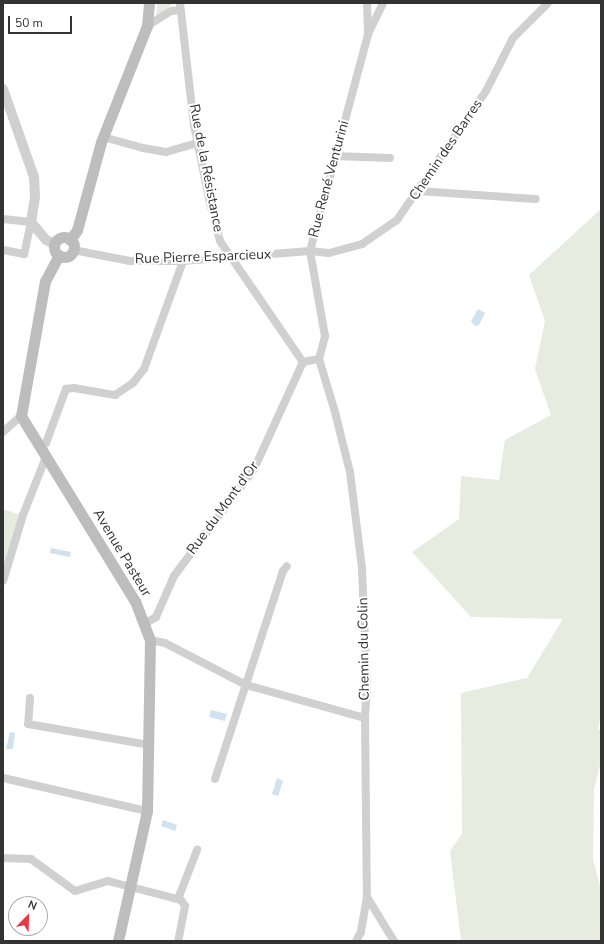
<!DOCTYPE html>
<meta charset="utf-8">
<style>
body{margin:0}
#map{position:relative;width:604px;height:944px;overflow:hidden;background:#fff;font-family:"Nunito Sans",sans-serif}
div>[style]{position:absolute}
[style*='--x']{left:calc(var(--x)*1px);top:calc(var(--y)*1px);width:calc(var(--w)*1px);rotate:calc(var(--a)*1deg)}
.green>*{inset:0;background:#e6ecdf}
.water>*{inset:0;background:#cfe2ee}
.minor>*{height:8px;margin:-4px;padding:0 4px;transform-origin:4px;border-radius:4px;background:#d0d0d0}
.tertiary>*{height:10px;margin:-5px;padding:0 5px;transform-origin:5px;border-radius:5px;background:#d0d0d0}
.secondary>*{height:11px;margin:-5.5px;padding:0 5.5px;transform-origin:5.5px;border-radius:5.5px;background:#bdbdbd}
.secondary>.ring{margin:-5.5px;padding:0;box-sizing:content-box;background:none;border:11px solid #bdbdbd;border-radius:50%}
span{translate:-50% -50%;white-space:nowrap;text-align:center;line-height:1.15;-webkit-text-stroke:4px #fff;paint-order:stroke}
.street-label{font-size:14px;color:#333}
.frame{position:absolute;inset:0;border:4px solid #333;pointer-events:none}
.north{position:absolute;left:8px;top:896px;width:40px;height:40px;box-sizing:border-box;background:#fff;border:1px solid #adadad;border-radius:50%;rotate:23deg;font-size:11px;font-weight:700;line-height:16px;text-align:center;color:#333}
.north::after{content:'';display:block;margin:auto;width:14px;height:18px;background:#e63946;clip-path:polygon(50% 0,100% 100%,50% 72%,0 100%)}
.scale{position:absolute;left:8px;top:16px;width:64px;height:18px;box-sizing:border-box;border:2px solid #333;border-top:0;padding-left:5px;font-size:12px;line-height:14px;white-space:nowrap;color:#333;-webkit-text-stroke:3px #fff;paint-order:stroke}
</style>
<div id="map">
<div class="green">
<div style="clip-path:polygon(157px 3px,173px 3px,156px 18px)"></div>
<div style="clip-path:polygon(601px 209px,601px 715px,598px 729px,601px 730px,601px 761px,594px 790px,593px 859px,601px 890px,601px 941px,461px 941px,450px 851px,462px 834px,461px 693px,527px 678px,563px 619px,471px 617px,412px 552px,459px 519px,461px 476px,499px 480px,505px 440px,551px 415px,535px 369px,545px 321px,529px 275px)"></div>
<div style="clip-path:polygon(3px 509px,20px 515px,3px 568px)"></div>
</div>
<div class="water">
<div style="clip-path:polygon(478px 309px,485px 313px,479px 325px,475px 326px,471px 321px)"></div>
<div style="clip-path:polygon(51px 548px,71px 552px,70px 557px,50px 553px)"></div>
<div style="clip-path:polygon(211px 710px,227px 714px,225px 721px,209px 717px)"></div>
<div style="clip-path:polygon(10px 732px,15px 733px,13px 749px,6px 749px)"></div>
<div style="clip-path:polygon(277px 778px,283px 781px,278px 796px,272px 794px)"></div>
<div style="clip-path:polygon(163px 820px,177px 825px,175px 831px,161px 826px)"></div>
</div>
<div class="minor">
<div style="--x:180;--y:3;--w:123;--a:83.5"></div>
<div style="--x:194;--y:125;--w:76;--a:78.5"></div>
<div style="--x:209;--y:199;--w:43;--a:75.3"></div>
<div style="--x:220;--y:241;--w:147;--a:55.6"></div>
<div style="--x:367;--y:3;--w:28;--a:88"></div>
<div style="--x:147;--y:26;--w:28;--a:-32"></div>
<div style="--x:171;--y:11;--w:9;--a:-6"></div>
<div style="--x:103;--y:137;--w:41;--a:15.4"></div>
<div style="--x:143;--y:148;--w:23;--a:10"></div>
<div style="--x:166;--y:152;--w:33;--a:-16"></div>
<div style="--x:334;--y:156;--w:56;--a:2"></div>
<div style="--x:418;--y:191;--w:118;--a:3.9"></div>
<div style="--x:3;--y:219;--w:28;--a:6"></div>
<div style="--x:31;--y:222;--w:33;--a:102"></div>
<div style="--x:24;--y:254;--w:21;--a:-169"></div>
<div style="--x:73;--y:250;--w:58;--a:10.9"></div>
<div style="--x:130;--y:261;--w:53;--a:0"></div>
<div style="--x:183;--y:261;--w:127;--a:-4.5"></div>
<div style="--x:310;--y:251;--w:19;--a:6"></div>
<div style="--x:329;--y:253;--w:34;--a:-15"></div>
<div style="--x:362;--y:244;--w:42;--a:-34.4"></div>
<div style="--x:397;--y:220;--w:157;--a:-55.4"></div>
<div style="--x:486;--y:91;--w:59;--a:-63"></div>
<div style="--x:513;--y:38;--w:49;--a:-45"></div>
<div style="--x:319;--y:359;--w:55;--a:73.2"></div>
<div style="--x:335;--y:412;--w:62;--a:76"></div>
<div style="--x:350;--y:472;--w:98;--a:82.9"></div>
<div style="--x:362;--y:569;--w:118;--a:87.6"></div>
<div style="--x:367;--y:687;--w:31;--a:94"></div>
<div style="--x:365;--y:718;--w:179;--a:89.4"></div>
<div style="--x:367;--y:897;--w:36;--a:100"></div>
<div style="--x:361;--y:932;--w:10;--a:119"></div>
<div style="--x:319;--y:359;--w:24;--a:-75"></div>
<div style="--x:325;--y:336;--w:86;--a:-100"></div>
<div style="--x:310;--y:251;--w:225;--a:-75"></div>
<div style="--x:368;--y:34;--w:34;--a:-64"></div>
<div style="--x:303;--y:362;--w:16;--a:-11"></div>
<div style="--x:3;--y:432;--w:24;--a:-42"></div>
<div style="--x:39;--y:447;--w:8;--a:-30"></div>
<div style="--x:46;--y:443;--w:58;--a:-69.7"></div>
<div style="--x:66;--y:389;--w:8;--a:-7"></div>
<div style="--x:74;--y:388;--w:42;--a:9.7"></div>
<div style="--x:115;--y:395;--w:22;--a:-34"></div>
<div style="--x:133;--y:383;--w:18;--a:-52"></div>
<div style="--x:144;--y:369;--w:115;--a:-70.1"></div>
<div style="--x:3;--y:581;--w:69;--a:-73.1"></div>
<div style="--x:23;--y:515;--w:62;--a:-68.4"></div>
<div style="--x:144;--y:624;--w:14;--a:-30"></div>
<div style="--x:156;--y:617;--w:45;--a:-66.3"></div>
<div style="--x:174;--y:576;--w:134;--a:-53.2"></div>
<div style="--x:254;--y:469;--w:118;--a:-65.4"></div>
<div style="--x:150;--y:640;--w:15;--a:11"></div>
<div style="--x:165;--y:643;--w:91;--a:27.4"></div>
<div style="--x:246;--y:685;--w:123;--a:15.5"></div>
<div style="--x:30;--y:698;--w:26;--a:94"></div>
<div style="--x:28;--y:724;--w:124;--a:9.8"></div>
<div style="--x:3;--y:778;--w:148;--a:12.9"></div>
<div style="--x:215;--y:779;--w:219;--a:-71.9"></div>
<div style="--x:283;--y:571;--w:6;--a:-51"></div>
<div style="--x:3;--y:858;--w:28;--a:2"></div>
<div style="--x:31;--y:859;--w:54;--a:36"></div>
<div style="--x:75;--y:891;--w:34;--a:-17"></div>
<div style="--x:108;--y:881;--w:75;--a:14.6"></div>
<div style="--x:181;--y:900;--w:7;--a:56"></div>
<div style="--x:185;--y:906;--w:36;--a:101"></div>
<div style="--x:367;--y:897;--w:52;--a:58.5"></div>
<div style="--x:178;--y:899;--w:53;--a:-68.8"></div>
</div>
<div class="tertiary">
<div style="--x:3;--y:89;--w:93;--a:70.6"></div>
<div style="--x:34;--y:177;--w:20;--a:87"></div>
<div style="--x:35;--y:197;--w:25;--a:99"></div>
<div style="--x:31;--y:222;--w:23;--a:50"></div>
<div style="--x:46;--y:240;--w:10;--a:24"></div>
</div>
<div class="secondary">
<div class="ring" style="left:54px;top:237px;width:9px;height:9px"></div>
<div style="--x:70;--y:240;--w:12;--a:-55"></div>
<div style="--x:77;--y:230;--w:91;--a:-74.7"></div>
<div style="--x:101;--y:142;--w:125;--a:-68.4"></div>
<div style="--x:147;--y:26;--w:23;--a:-85"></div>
<div style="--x:59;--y:255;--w:30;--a:118"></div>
<div style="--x:45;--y:281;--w:137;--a:100.1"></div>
<div style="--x:21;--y:416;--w:217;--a:58.4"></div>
<div style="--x:135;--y:601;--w:42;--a:69"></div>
<div style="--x:150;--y:640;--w:171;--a:91"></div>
<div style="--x:147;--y:811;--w:133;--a:102.6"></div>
</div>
<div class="street-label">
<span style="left:446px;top:150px;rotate:-56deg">Chemin des Barres</span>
<span style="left:206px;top:168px;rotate:79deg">Rue de la Résistance</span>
<span style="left:329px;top:179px;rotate:-75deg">Rue René Venturini</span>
<span style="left:203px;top:257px;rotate:-2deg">Rue Pierre Esparcieux</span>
<span style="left:223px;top:508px;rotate:-54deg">Rue du Mont d'Or</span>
<span style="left:122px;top:553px;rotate:59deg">Avenue Pasteur</span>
<span style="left:364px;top:649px;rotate:-91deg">Chemin du Colin</span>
</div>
<div class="frame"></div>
<div class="north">N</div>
<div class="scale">50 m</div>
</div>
